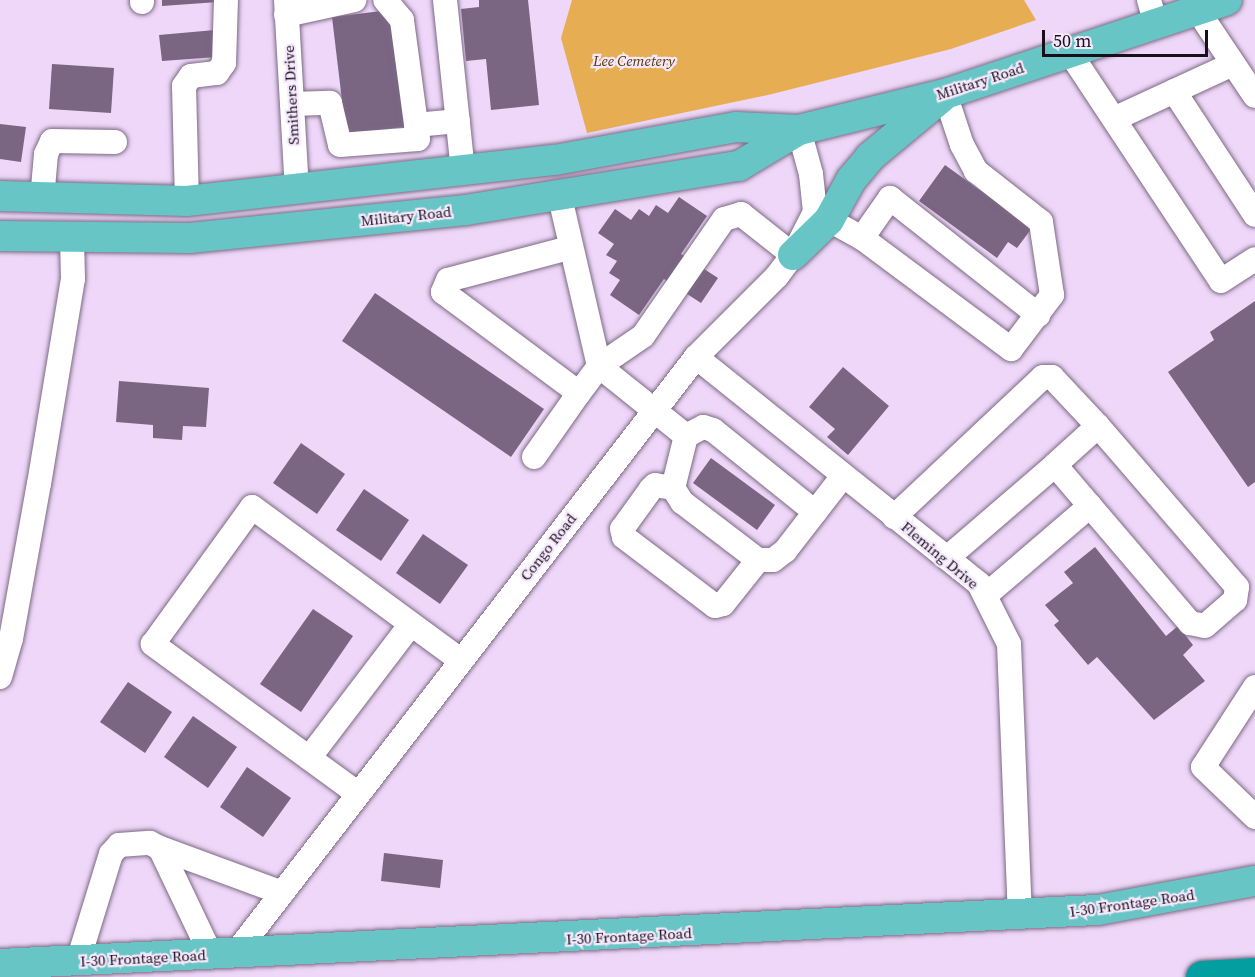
<!DOCTYPE html>
<style>
body{margin:0}
#map{position:relative;width:1255px;height:977px;overflow:hidden;background:#eed7f8;font-family:"Source Serif 4",serif}
div>[style]{position:absolute}
[style*='--x']{left:calc(var(--x)*1px);top:calc(var(--y)*1px);width:calc(var(--w)*1px);rotate:calc(var(--a)*1deg)}
.green>*{inset:0;background:#e7ad53}
.building>*{inset:0;background:#7a6582}
.roads{filter:drop-shadow(0 0 2px #7d6985) drop-shadow(0 0 2px #7d6985)}
.minor>*{height:24px;margin:-12px;padding:0 12px;transform-origin:12px;border-radius:12px;background:#fff}
.major>*{height:30px;margin:-15px;padding:0 15px;transform-origin:15px;border-radius:15px;background:#67c5c6}
.highway>*{height:33px;margin:-16.5px;padding:0 16.5px;transform-origin:16.5px;border-radius:16.5px;background:#029ea0}
span{translate:-50% -50%;white-space:nowrap;text-align:center;line-height:1.15;-webkit-text-stroke:4.5px #f6e8fc;paint-order:stroke}
.park-label{font-size:15px;color:#553803;font-style:italic}
.street-label{font-size:15px;color:#17101b}
.scale{position:absolute;left:1042px;top:30px;width:166px;height:27px;box-sizing:border-box;border:3px solid #17101b;border-top:0;padding-left:8px;font-size:18px;line-height:21px;white-space:nowrap;color:#17101b;-webkit-text-stroke:4px #f6e8fc;paint-order:stroke}
</style>
<div id="map">
<div class="green">
<div style="clip-path:polygon(572px 0,1024px 0,1036px 20px,951px 49px,768px 95px,587px 133px,561px 38px)"></div>
</div>
<div class="building">
<div style="clip-path:polygon(162px 0,218px 0,218px 2px,162px 6px)"></div>
<div style="clip-path:polygon(479px 0,528px 0,539px 105px,491px 110px,486px 59px,466px 61px,461px 9px,479px 7px)"></div>
<div style="clip-path:polygon(390px 10px,404px 127px,346px 134px,332px 17px)"></div>
<div style="clip-path:polygon(215px 30px,217px 57px,162px 61px,159px 35px)"></div>
<div style="clip-path:polygon(52px 64px,114px 68px,111px 113px,49px 109px)"></div>
<div style="clip-path:polygon(0 124px,26px 127px,21px 162px,0 159px)"></div>
<div style="clip-path:polygon(945px 165px,1032px 228px,1017px 248px,1008px 242px,997px 258px,919px 201px)"></div>
<div style="clip-path:polygon(679px 197px,707px 216px,681px 254px,718px 278px,701px 303px,664px 279px,639px 315px,610px 295px,620px 280px,609px 273px,617px 261px,606px 255px,614px 244px,598px 233px,615px 209px,631px 220px,639px 209px,649px 216px,656px 205px,668px 213px)"></div>
<div style="clip-path:polygon(375px 293px,544px 409px,511px 457px,342px 341px)"></div>
<div style="clip-path:polygon(1255px 301px,1255px 482px,1248px 487px,1168px 372px,1214px 340px,1210px 332px)"></div>
<div style="clip-path:polygon(843px 367px,889px 406px,848px 455px,827px 437px,835px 429px,809px 407px)"></div>
<div style="clip-path:polygon(119px 381px,209px 388px,206px 427px,183px 426px,182px 440px,153px 438px,153px 425px,116px 422px)"></div>
<div style="clip-path:polygon(301px 443px,345px 474px,317px 514px,273px 483px)"></div>
<div style="clip-path:polygon(711px 458px,775px 505px,757px 530px,693px 483px)"></div>
<div style="clip-path:polygon(364px 489px,409px 520px,381px 561px,336px 530px)"></div>
<div style="clip-path:polygon(423px 534px,468px 565px,440px 604px,396px 573px)"></div>
<div style="clip-path:polygon(1095px 547px,1166px 636px,1178px 626px,1193px 645px,1183px 655px,1205px 681px,1154px 720px,1097px 657px,1088px 665px,1054px 625px,1059px 621px,1045px 605px,1073px 583px,1064px 572px)"></div>
<div style="clip-path:polygon(313px 609px,353px 636px,301px 712px,260px 684px)"></div>
<div style="clip-path:polygon(128px 682px,172px 712px,145px 753px,100px 722px)"></div>
<div style="clip-path:polygon(193px 716px,237px 747px,208px 788px,164px 757px)"></div>
<div style="clip-path:polygon(247px 767px,291px 798px,263px 837px,220px 807px)"></div>
<div style="clip-path:polygon(384px 853px,443px 860px,440px 888px,381px 881px)"></div>
</div>
<div class="roads">
<div class="minor">
<div style="--x:142;--y:0;--w:2;--a:90"></div>
<div style="--x:286;--y:0;--w:191;--a:86.7"></div>
<div style="--x:445;--y:0;--w:171;--a:84"></div>
<div style="--x:1149;--y:0;--w:25;--a:74"></div>
<div style="--x:1198;--y:11;--w:102;--a:56.2"></div>
<div style="--x:286;--y:15;--w:70;--a:-12.4"></div>
<div style="--x:1070;--y:53;--w:273;--a:56.5"></div>
<div style="--x:1221;--y:281;--w:40;--a:-32.9"></div>
<div style="--x:1174;--y:91;--w:148;--a:56.8"></div>
<div style="--x:292;--y:104;--w:38;--a:-2"></div>
<div style="--x:330;--y:103;--w:43;--a:76.6"></div>
<div style="--x:340;--y:145;--w:78;--a:-4.4"></div>
<div style="--x:418;--y:139;--w:120;--a:-97.7"></div>
<div style="--x:402;--y:20;--w:26;--a:-130"></div>
<div style="--x:1116;--y:118;--w:129;--a:-24.8"></div>
<div style="--x:416;--y:125;--w:42;--a:-5.4"></div>
<div style="--x:559;--y:193;--w:178;--a:77"></div>
<div style="--x:599;--y:366;--w:112;--a:38.8"></div>
<div style="--x:42;--y:199;--w:45;--a:-84.9"></div>
<div style="--x:46;--y:154;--w:14;--a:-65"></div>
<div style="--x:52;--y:141;--w:63;--a:0.9"></div>
<div style="--x:187;--y:201;--w:115;--a:-91.5"></div>
<div style="--x:184;--y:86;--w:12;--a:-55"></div>
<div style="--x:191;--y:76;--w:26;--a:-7"></div>
<div style="--x:217;--y:73;--w:12;--a:-55"></div>
<div style="--x:224;--y:63;--w:63;--a:-88.2"></div>
<div style="--x:815;--y:212;--w:54;--a:29"></div>
<div style="--x:862;--y:238;--w:186;--a:36.7"></div>
<div style="--x:1011;--y:349;--w:68;--a:-52.8"></div>
<div style="--x:1052;--y:295;--w:74;--a:-98.6"></div>
<div style="--x:1041;--y:222;--w:83;--a:-141.9"></div>
<div style="--x:976;--y:171;--w:30;--a:-118"></div>
<div style="--x:962;--y:145;--w:54;--a:-108.4"></div>
<div style="--x:862;--y:238;--w:49;--a:-55"></div>
<div style="--x:890;--y:198;--w:189;--a:38.3"></div>
<div style="--x:569;--y:248;--w:125;--a:165.2"></div>
<div style="--x:448;--y:280;--w:13;--a:113"></div>
<div style="--x:443;--y:292;--w:169;--a:36.6"></div>
<div style="--x:579;--y:393;--w:34;--a:-53"></div>
<div style="--x:599;--y:366;--w:53;--a:-34.3"></div>
<div style="--x:643;--y:336;--w:142;--a:-55.3"></div>
<div style="--x:724;--y:219;--w:18;--a:-16"></div>
<div style="--x:741;--y:214;--w:66;--a:38.3"></div>
<div style="--x:696;--y:357;--w:363;--a:38.7"></div>
<div style="--x:979;--y:584;--w:67;--a:63.4"></div>
<div style="--x:1009;--y:644;--w:271;--a:87.7"></div>
<div style="--x:534;--y:457;--w:78;--a:-54.9"></div>
<div style="--x:673;--y:488;--w:18;--a:-171"></div>
<div style="--x:655;--y:485;--w:6;--a:135"></div>
<div style="--x:651;--y:489;--w:49;--a:125.9"></div>
<div style="--x:622;--y:529;--w:8;--a:76"></div>
<div style="--x:624;--y:537;--w:114;--a:37.2"></div>
<div style="--x:715;--y:606;--w:8;--a:-14"></div>
<div style="--x:723;--y:604;--w:56;--a:-51.5"></div>
<div style="--x:815;--y:512;--w:131;--a:-141.2"></div>
<div style="--x:713;--y:430;--w:10;--a:-163"></div>
<div style="--x:703;--y:427;--w:19;--a:152"></div>
<div style="--x:686;--y:436;--w:54;--a:104"></div>
<div style="--x:673;--y:488;--w:17;--a:57"></div>
<div style="--x:682;--y:502;--w:96;--a:37.3"></div>
<div style="--x:758;--y:560;--w:15;--a:0"></div>
<div style="--x:773;--y:560;--w:15;--a:-37"></div>
<div style="--x:785;--y:551;--w:95;--a:-52.3"></div>
<div style="--x:894;--y:517;--w:204;--a:-43.2"></div>
<div style="--x:1043;--y:377;--w:9;--a:0"></div>
<div style="--x:1052;--y:377;--w:67;--a:46.8"></div>
<div style="--x:947;--y:558;--w:143;--a:-40.7"></div>
<div style="--x:1055;--y:465;--w:208;--a:49.5"></div>
<div style="--x:1190;--y:623;--w:15;--a:11"></div>
<div style="--x:1205;--y:626;--w:40;--a:-41"></div>
<div style="--x:1235;--y:600;--w:13;--a:-81"></div>
<div style="--x:1237;--y:587;--w:213;--a:-130.8"></div>
<div style="--x:1098;--y:426;--w:58;--a:137.8"></div>
<div style="--x:986;--y:595;--w:137;--a:-40.6"></div>
<div style="--x:0;--y:677;--w:40;--a:-74"></div>
<div style="--x:11;--y:639;--w:158;--a:-79.8"></div>
<div style="--x:39;--y:484;--w:208;--a:-80.6"></div>
<div style="--x:73;--y:279;--w:41;--a:-91.4"></div>
<div style="--x:1255;--y:687;--w:95;--a:123"></div>
<div style="--x:1203;--y:767;--w:72;--a:43.9"></div>
<div style="--x:309;--y:758;--w:168;--a:-52.7"></div>
<div style="--x:357;--y:793;--w:253;--a:-143.9"></div>
<div style="--x:153;--y:644;--w:169;--a:-54.1"></div>
<div style="--x:252;--y:507;--w:258;--a:36.3"></div>
<div style="--x:160;--y:848;--w:130;--a:20.2"></div>
<div style="--x:235;--y:954;--w:754;--a:-52.32"></div>
<div style="--x:696;--y:357;--w:115;--a:-45"></div>
<div style="--x:777;--y:276;--w:26;--a:-53"></div>
<div style="--x:793;--y:255;--w:48;--a:-62.9"></div>
<div style="--x:815;--y:212;--w:38;--a:-96"></div>
<div style="--x:811;--y:174;--w:46;--a:-105.3"></div>
<div style="--x:78;--y:961;--w:112;--a:-72.9"></div>
<div style="--x:111;--y:854;--w:12;--a:-48"></div>
<div style="--x:119;--y:845;--w:31;--a:-4"></div>
<div style="--x:150;--y:843;--w:11;--a:27"></div>
<div style="--x:160;--y:848;--w:119;--a:64.5"></div>
</div>
<div class="major">
<div style="--x:0;--y:196;--w:187;--a:1.5"></div>
<div style="--x:187;--y:201;--w:370;--a:-6.4"></div>
<div style="--x:555;--y:160;--w:184;--a:-10.3"></div>
<div style="--x:736;--y:127;--w:63;--a:2.7"></div>
<div style="--x:799;--y:130;--w:150;--a:-13.9"></div>
<div style="--x:945;--y:94;--w:297;--a:-18.4"></div>
<div style="--x:0;--y:236;--w:190;--a:0.6"></div>
<div style="--x:190;--y:238;--w:277;--a:-5.8"></div>
<div style="--x:466;--y:210;--w:277;--a:-9.2"></div>
<div style="--x:739;--y:166;--w:70;--a:-31"></div>
<div style="--x:793;--y:255;--w:50;--a:-44.2"></div>
<div style="--x:829;--y:220;--w:46;--a:-61.2"></div>
<div style="--x:851;--y:180;--w:30;--a:-50"></div>
<div style="--x:870;--y:157;--w:92;--a:-39.7"></div>
<div style="--x:0;--y:964;--w:1099;--a:-2.82"></div>
<div style="--x:1098;--y:910;--w:160;--a:-10.5"></div>
</div>
<div class="highway">
<div style="--x:1202;--y:977;--w:53;--a:-3.2"></div>
</div>
</div>
<div class="park-label">
<span style="left:634px;top:61px">Lee Cemetery</span>
</div>
<div class="street-label">
<span style="left:980px;top:81px;rotate:-18deg">Military Road</span>
<span style="left:291px;top:95px;rotate:-93deg">Smithers Drive</span>
<span style="left:406px;top:216px;rotate:-6deg">Military Road</span>
<span style="left:548px;top:547px;rotate:-52deg">Congo Road</span>
<span style="left:940px;top:555px;rotate:40deg">Fleming Drive</span>
<span style="left:1132px;top:903px;rotate:-8deg">I-30 Frontage Road</span>
<span style="left:629px;top:936px;rotate:-3deg">I-30 Frontage Road</span>
<span style="left:143px;top:958px;rotate:-3deg">I-30 Frontage Road</span>
</div>
<div class="scale">50 m</div>
</div>
